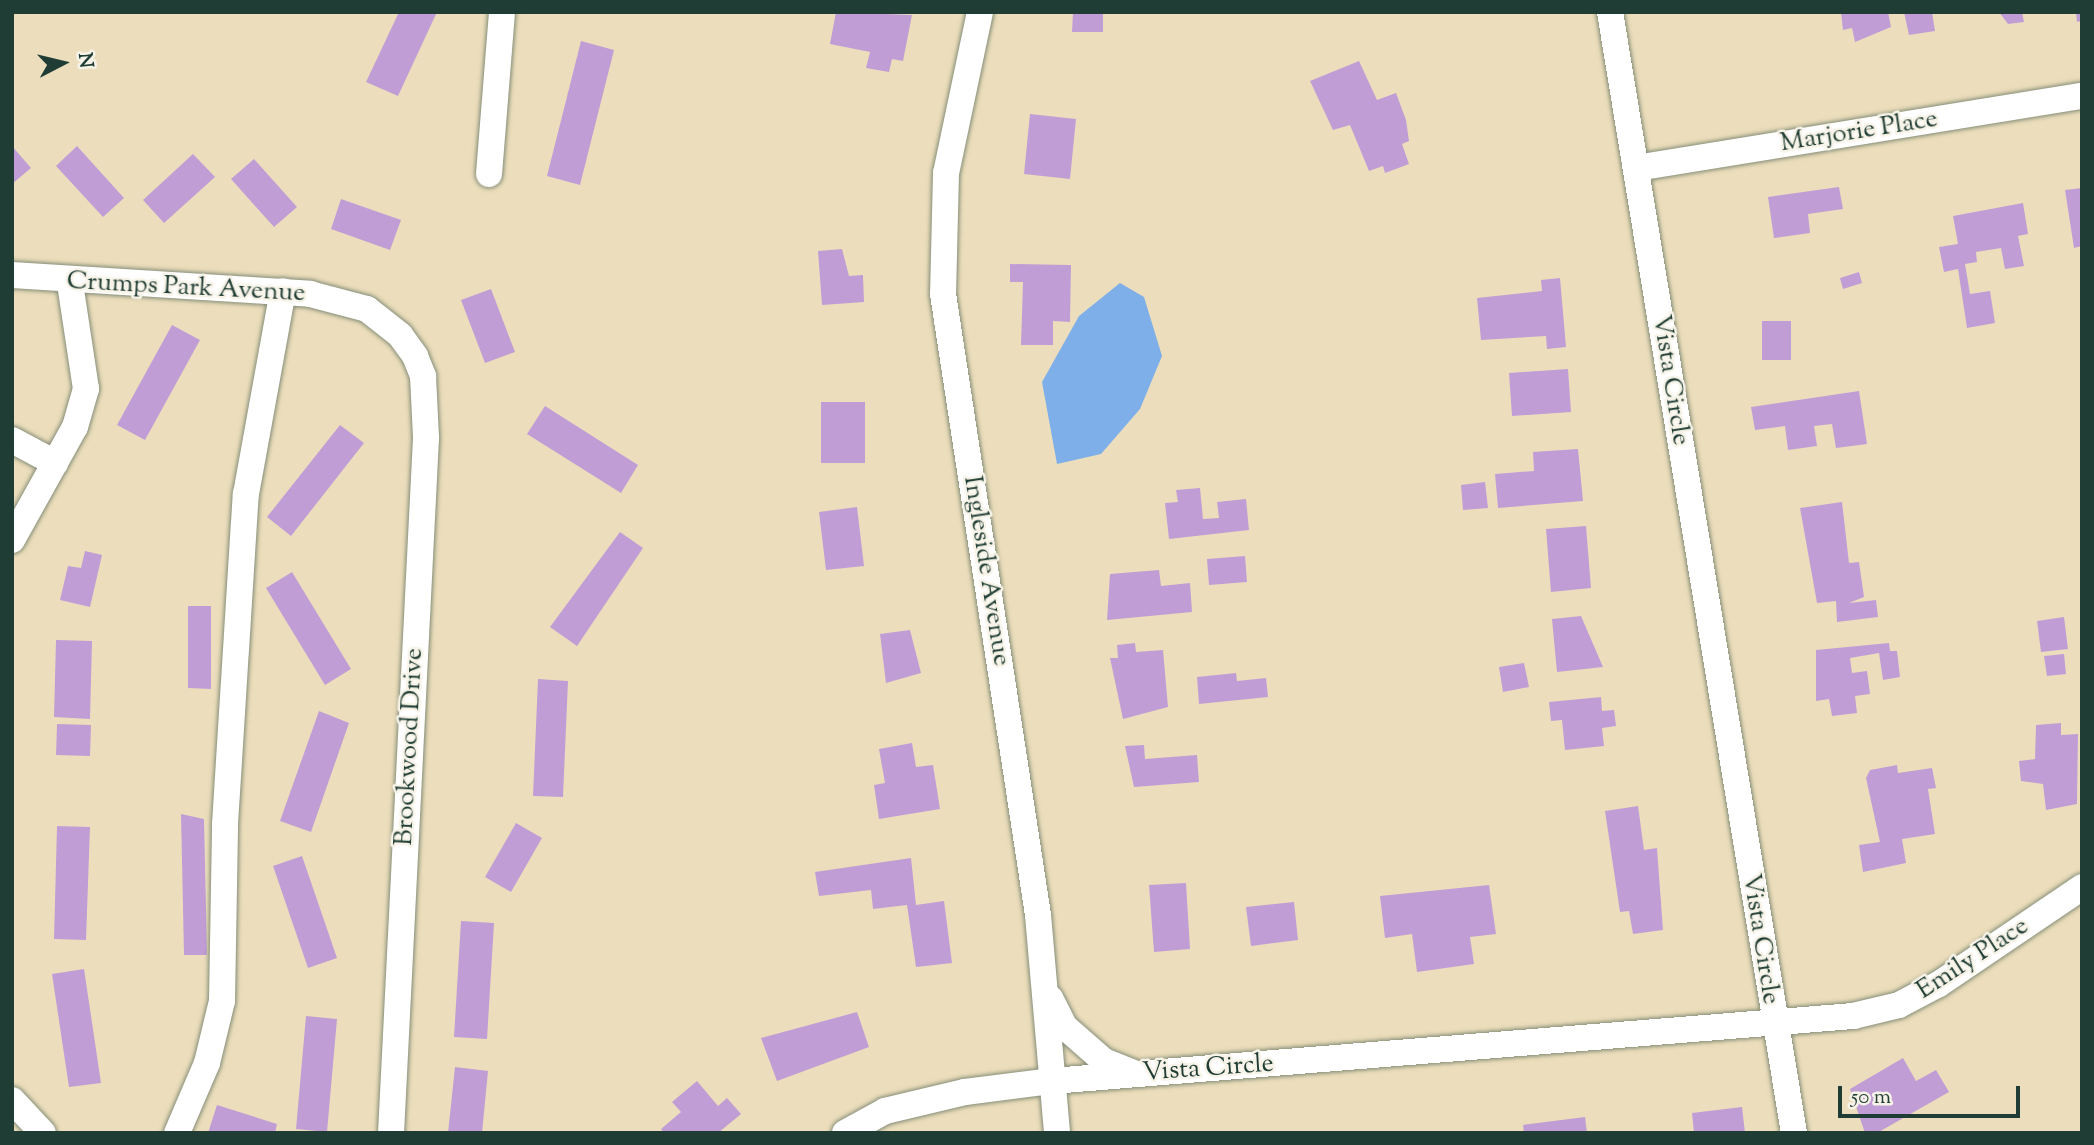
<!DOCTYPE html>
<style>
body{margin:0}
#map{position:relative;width:2094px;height:1145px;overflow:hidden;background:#ecdebc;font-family:"Sorts Mill Goudy",serif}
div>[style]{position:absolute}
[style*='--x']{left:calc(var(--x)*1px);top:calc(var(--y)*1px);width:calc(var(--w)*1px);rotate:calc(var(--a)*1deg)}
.water>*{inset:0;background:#7eafe9}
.building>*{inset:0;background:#c19dd6}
.roads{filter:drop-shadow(0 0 2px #868e78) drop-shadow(0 0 2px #868e78)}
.minor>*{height:26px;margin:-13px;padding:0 13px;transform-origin:13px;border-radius:13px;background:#fff}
span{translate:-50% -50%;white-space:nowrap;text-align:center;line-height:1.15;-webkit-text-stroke:5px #f7f3e8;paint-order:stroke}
.street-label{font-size:26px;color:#1f3d34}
.frame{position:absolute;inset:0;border:14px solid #1f3d34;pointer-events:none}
.north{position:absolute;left:28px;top:28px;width:70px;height:70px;-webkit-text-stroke:5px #f7f3e8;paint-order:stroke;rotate:83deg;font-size:19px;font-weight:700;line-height:28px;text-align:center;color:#1f3d34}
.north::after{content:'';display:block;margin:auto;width:24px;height:32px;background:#1f3d34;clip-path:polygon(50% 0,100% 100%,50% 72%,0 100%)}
.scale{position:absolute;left:1838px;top:1086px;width:182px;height:32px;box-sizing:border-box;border:4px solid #1f3d34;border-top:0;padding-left:9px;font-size:21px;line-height:24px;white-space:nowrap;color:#1f3d34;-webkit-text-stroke:5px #f7f3e8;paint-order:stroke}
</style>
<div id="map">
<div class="water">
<div style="clip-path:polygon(1120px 283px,1144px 297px,1162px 356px,1140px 409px,1101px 454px,1057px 464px,1042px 382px,1079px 316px)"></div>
</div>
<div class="building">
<div style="clip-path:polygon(399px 12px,437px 12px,398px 96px,366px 82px)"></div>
<div style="clip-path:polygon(836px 12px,912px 15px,903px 61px,892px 59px,889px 72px,866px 68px,870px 52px,830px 44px)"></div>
<div style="clip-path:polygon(1073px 12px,1103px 12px,1103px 32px,1072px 32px)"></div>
<div style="clip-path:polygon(1841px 12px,1888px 12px,1891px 27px,1855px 42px,1852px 28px,1843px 30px)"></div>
<div style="clip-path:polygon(1904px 12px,1932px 12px,1935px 31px,1909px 35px)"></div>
<div style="clip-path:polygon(1999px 12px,2022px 12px,2024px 22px,2008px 24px)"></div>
<div style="clip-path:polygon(2076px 12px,2082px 12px,2082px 21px,2077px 22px)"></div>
<div style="clip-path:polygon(581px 41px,614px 50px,580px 185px,547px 176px)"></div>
<div style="clip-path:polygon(1359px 61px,1377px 100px,1396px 93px,1406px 120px,1409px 141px,1402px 144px,1409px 164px,1385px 173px,1383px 166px,1369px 171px,1350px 125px,1333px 130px,1310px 81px)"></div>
<div style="clip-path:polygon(1030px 114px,1076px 119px,1070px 179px,1024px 174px)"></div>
<div style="clip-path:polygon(12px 146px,31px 168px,12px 184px)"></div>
<div style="clip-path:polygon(77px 146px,124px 198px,103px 217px,56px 166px)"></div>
<div style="clip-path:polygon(193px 154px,215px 177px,164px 223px,143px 200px)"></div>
<div style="clip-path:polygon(254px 159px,297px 207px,274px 227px,231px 179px)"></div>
<div style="clip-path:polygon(1839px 187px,1843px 209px,1808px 214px,1810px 233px,1774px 238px,1768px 197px)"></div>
<div style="clip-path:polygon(2082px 188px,2082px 246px,2074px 248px,2065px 190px)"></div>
<div style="clip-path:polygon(341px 199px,401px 220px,390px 250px,331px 229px)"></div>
<div style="clip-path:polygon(2023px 203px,2028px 234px,2018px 236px,2024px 266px,2005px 269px,2001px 248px,1976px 252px,1977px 262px,1965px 264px,1970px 294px,1990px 291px,1995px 323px,1967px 328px,1958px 269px,1944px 272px,1939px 247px,1958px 244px,1953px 216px)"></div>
<div style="clip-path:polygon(842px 249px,849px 276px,863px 275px,864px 302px,822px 305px,818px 251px)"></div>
<div style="clip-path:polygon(1010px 264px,1071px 265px,1070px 322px,1053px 321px,1053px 345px,1021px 345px,1023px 282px,1010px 282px)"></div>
<div style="clip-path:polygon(1859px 272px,1862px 283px,1843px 289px,1840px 278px)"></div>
<div style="clip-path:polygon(1560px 278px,1566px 347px,1547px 349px,1546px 336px,1481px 340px,1477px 298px,1542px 291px,1541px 280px)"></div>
<div style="clip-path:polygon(491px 289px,515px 352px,485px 363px,461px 300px)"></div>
<div style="clip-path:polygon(1762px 321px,1791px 321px,1791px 360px,1762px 360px)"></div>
<div style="clip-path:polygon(172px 325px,200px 340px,145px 440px,117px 425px)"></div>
<div style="clip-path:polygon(1568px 369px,1571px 412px,1512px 416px,1509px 373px)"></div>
<div style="clip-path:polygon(1859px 391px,1867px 444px,1836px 448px,1832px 424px,1814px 426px,1817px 446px,1788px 450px,1785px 426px,1755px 430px,1751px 407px)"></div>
<div style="clip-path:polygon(821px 402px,865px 402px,865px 463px,821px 463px)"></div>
<div style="clip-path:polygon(545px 406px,638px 465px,621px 493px,527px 434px)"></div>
<div style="clip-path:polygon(340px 425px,364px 443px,291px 536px,267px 517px)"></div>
<div style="clip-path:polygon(1578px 449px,1583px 501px,1498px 508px,1495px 474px,1534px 471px,1533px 452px)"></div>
<div style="clip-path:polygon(1485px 482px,1488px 508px,1463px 510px,1461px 485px)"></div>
<div style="clip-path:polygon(1200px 488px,1203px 519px,1219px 518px,1217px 502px,1246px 499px,1249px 530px,1169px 539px,1165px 503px,1178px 502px,1176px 490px)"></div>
<div style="clip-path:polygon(1842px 502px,1849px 563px,1859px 562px,1864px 597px,1849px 603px,1876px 600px,1878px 617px,1837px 622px,1836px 601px,1817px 603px,1800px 508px)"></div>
<div style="clip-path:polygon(857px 507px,864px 566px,826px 570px,819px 512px)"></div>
<div style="clip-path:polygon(1586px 526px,1591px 588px,1551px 592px,1546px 529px)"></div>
<div style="clip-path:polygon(620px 532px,643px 548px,577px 646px,550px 627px)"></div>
<div style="clip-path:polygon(85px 551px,102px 555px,90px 607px,60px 600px,68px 566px,81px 568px)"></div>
<div style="clip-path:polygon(1245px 556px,1247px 582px,1209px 585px,1207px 559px)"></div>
<div style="clip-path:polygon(1159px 570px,1161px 586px,1190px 583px,1192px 612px,1107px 620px,1110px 574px)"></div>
<div style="clip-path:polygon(292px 572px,351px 669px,325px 685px,266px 588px)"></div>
<div style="clip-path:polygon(188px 606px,211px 606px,211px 689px,188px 688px)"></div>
<div style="clip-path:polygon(1581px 616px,1603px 667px,1557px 672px,1552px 619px)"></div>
<div style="clip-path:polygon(2064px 617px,2068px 649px,2041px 652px,2037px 621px)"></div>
<div style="clip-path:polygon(910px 630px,921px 673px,886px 683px,880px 634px)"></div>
<div style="clip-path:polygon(56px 640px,92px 641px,90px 719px,54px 717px)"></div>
<div style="clip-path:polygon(1135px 643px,1136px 652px,1163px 650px,1168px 707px,1123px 719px,1110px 658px,1118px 658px,1117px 645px)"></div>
<div style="clip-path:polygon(1889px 643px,1890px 651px,1897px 651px,1900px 677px,1883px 680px,1879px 653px,1850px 658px,1852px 673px,1867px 671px,1870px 694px,1855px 696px,1857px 713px,1832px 716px,1829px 699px,1816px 701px,1816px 650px)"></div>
<div style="clip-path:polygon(2064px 654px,2066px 674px,2047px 676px,2044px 656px)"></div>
<div style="clip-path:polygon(1524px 663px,1529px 687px,1503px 692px,1499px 667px)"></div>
<div style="clip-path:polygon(1236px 673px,1237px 681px,1266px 678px,1268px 697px,1199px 704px,1197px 677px)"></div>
<div style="clip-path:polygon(538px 679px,568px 681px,563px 797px,533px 796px)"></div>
<div style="clip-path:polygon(1601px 697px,1602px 711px,1614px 710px,1616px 726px,1602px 728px,1604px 746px,1565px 750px,1562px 720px,1551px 721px,1549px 702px)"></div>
<div style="clip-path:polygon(319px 711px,349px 723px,311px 832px,280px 821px)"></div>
<div style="clip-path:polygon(2061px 723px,2061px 735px,2078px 734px,2077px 804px,2046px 810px,2043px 784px,2021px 781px,2019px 761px,2035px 759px,2036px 725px)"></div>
<div style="clip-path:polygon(57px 724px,91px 725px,90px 756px,56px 755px)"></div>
<div style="clip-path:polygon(912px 743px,916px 767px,933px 765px,940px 809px,879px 819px,874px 785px,885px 783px,879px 749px)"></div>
<div style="clip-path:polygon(1144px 745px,1145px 759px,1197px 755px,1199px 782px,1134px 787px,1125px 746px)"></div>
<div style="clip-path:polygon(1897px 765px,1898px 773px,1932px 768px,1936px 788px,1928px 789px,1935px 834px,1902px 839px,1906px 863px,1863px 872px,1859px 845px,1880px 842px,1866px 778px,1870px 770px)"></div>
<div style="clip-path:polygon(1638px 806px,1644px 850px,1657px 848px,1663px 930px,1633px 934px,1629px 911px,1620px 912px,1605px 811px)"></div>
<div style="clip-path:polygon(181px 814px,204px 819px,207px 955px,184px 955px)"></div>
<div style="clip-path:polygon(516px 823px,542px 838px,511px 892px,485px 877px)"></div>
<div style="clip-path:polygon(57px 826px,90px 827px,86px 940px,54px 939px)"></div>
<div style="clip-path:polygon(302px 856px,337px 958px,308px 968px,273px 866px)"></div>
<div style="clip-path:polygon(911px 858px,916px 905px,944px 901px,952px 963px,916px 967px,907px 905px,873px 909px,871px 890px,819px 896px,815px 872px)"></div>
<div style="clip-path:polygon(1186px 883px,1190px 949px,1154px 952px,1149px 885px)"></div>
<div style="clip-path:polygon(1489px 885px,1496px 934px,1470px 937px,1474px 964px,1417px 972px,1412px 934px,1385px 938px,1380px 896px)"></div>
<div style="clip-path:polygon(1294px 902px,1298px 940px,1251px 946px,1246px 907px)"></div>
<div style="clip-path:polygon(461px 921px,494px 923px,487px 1039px,454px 1037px)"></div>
<div style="clip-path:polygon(84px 969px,101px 1083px,69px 1087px,52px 974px)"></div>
<div style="clip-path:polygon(857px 1012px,869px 1047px,777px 1081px,761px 1038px)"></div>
<div style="clip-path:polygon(306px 1016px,337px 1019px,327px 1132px,296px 1129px)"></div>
<div style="clip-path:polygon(1903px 1058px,1916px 1081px,1936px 1070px,1949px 1092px,1877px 1133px,1865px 1133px,1850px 1089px)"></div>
<div style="clip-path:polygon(455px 1067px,488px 1071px,482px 1133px,448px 1133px)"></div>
<div style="clip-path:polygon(697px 1081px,718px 1106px,727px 1098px,741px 1114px,718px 1133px,664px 1133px,661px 1129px,681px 1112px,672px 1102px)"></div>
<div style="clip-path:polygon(217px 1105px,277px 1124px,275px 1133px,208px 1133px)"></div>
<div style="clip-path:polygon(1742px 1107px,1745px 1133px,1694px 1133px,1692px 1113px)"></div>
<div style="clip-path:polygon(1585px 1117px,1587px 1133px,1524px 1133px,1523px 1125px)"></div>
</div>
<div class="roads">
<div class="minor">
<div style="--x:980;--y:12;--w:165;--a:101.9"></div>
<div style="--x:946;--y:173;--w:121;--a:91.4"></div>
<div style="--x:943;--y:294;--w:628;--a:81.3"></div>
<div style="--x:1038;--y:915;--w:219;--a:85"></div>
<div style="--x:1610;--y:12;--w:1136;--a:80.68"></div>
<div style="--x:1636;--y:168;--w:452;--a:-9.2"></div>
<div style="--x:489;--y:174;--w:163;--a:-85.4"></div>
<div style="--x:12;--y:275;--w:299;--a:3.6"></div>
<div style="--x:310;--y:294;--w:59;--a:14.7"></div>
<div style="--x:367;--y:309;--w:42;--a:38.2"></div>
<div style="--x:400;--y:335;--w:26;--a:54"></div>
<div style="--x:415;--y:356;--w:22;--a:68"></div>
<div style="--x:423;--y:376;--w:62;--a:87.2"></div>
<div style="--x:426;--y:438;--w:696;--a:92.88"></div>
<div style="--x:12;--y:440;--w:49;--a:28.1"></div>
<div style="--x:12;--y:540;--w:129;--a:-60.9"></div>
<div style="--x:75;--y:427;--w:40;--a:-74"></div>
<div style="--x:86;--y:389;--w:107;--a:-98.6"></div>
<div style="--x:1050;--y:998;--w:33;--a:63"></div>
<div style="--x:1065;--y:1027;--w:52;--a:41.1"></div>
<div style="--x:1104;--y:1061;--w:31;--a:22"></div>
<div style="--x:12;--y:1100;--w:45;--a:46.8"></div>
<div style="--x:177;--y:1133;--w:76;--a:-66.8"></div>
<div style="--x:207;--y:1063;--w:64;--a:-76.4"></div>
<div style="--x:222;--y:1001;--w:177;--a:-89"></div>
<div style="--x:225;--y:824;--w:331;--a:-86.4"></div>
<div style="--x:246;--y:494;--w:206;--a:-79.7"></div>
<div style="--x:845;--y:1133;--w:46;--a:-28.8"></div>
<div style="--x:885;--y:1111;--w:82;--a:-13.4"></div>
<div style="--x:965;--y:1092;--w:88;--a:-7.2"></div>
<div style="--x:1052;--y:1081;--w:804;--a:-4.64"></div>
<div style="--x:1853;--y:1016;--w:47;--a:-13.4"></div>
<div style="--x:1899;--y:1005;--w:45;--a:-27.7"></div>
<div style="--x:1939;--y:984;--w:173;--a:-34.1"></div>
</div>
</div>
<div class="street-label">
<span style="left:1859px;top:132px;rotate:-9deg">Marjorie Place</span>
<span style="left:186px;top:288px;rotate:3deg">Crumps Park Avenue</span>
<span style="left:1670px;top:380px;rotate:81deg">Vista Circle</span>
<span style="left:986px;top:571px;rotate:81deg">Ingleside Avenue</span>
<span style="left:410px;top:747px;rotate:-87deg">Brookwood Drive</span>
<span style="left:1760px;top:939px;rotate:81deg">Vista Circle</span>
<span style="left:1973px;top:959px;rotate:-33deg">Emily Place</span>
<span style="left:1208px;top:1069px;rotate:-4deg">Vista Circle</span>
</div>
<div class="frame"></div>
<div class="north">N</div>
<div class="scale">50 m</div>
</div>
